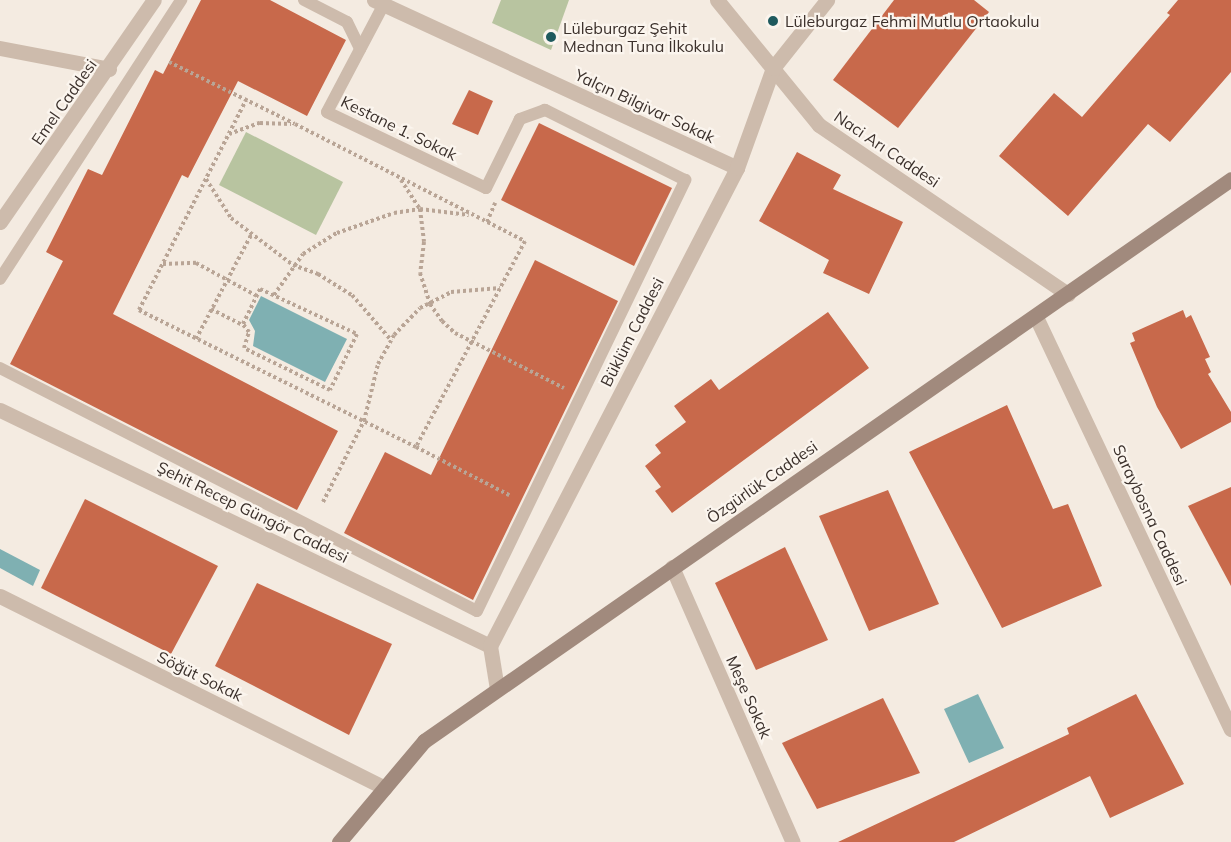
<!DOCTYPE html>
<meta charset="utf-8">
<style>
body{margin:0}
#map{position:relative;width:1231px;height:842px;overflow:hidden;background:#f4ebe1;font-family:Mulish,sans-serif}
div>[style]{position:absolute}
[style*='--x']{left:calc(var(--x)*1px);top:calc(var(--y)*1px);width:calc(var(--w)*1px);rotate:calc(var(--a)*1deg)}
.green>*{inset:0;background:#b8c4a0}
.water>*{inset:0;background:#7fb0b2}
.building>*{inset:0;background:#c8694b}
.path>*{height:4px;margin-top:-2px;transform-origin:0;background:repeating-linear-gradient(90deg,#b9a596 0 3px,transparent 0 6px)}
.service>*{height:12px;margin:-6px;padding:0 6px;transform-origin:6px;border-radius:6px;background:#cdbbac}
.minor>*{height:15px;margin:-7.5px;padding:0 7.5px;transform-origin:7.5px;border-radius:7.5px;background:#cdbbac}
.tertiary>*{height:15px;margin:-7.5px;padding:0 7.5px;transform-origin:7.5px;border-radius:7.5px;background:#cdbbac}
.secondary>*{height:15px;margin:-7.5px;padding:0 7.5px;transform-origin:7.5px;border-radius:7.5px;background:#a18a7d}
.dots>*{width:16px;height:16px;translate:-50% -50%;box-sizing:border-box;border:3px solid #fbf5ee;border-radius:50%}
span{translate:-50% -50%;white-space:nowrap;text-align:center;line-height:1.15;-webkit-text-stroke:4.5px #fbf5ee;paint-order:stroke}
.poi-label{font-size:16px;color:#3b302b}
.left{translate:0 -50%;text-align:left}
.street-label{font-size:16px;color:#3b302b}
</style>
<div id="map">
<div class="green">
<div style="clip-path:polygon(501px 0,569px 0,551px 50px,492px 23px)"></div>
<div style="clip-path:polygon(246px 132px,343px 182px,316px 235px,219px 185px)"></div>
</div>
<div class="water">
<div style="clip-path:polygon(261px 296px,347px 339px,325px 382px,253px 346px,255px 331px,249px 320px)"></div>
<div style="clip-path:polygon(0 549px,40px 570px,33px 586px,0 568px)"></div>
<div style="clip-path:polygon(978px 694px,1004px 748px,969px 763px,944px 709px)"></div>
</div>
<div class="building">
<div style="clip-path:polygon(201px 0,270px 0,346px 40px,307px 116px,238px 81px,188px 178px,182px 175px,113px 314px,338px 431px,297px 510px,10px 364px,63px 261px,46px 252px,88px 169px,102px 175px,155px 70px,163px 74px)"></div>
<div style="clip-path:polygon(894px 0,974px 0,989px 12px,898px 128px,833px 80px)"></div>
<div style="clip-path:polygon(1178px 0,1231px 0,1231px 72px,1170px 142px,1148px 124px,1068px 216px,999px 156px,1054px 93px,1082px 117px,1170px 15px,1167px 13px)"></div>
<div style="clip-path:polygon(469px 90px,493px 101px,478px 135px,452px 124px)"></div>
<div style="clip-path:polygon(539px 123px,672px 188px,634px 266px,501px 200px)"></div>
<div style="clip-path:polygon(797px 152px,841px 175px,833px 189px,903px 222px,869px 294px,823px 273px,829px 260px,759px 221px)"></div>
<div style="clip-path:polygon(535px 260px,618px 301px,473px 600px,344px 533px,385px 452px,431px 475px)"></div>
<div style="clip-path:polygon(1183px 310px,1186px 318px,1191px 315px,1210px 357px,1205px 359px,1211px 372px,1208px 374px,1231px 412px,1231px 422px,1181px 449px,1157px 407px,1130px 343px,1135px 341px,1132px 333px)"></div>
<div style="clip-path:polygon(828px 312px,869px 368px,672px 513px,655px 491px,661px 487px,645px 466px,661px 453px,655px 445px,686px 422px,674px 406px,711px 379px,719px 390px)"></div>
<div style="clip-path:polygon(1007px 405px,1053px 509px,1068px 504px,1102px 586px,1002px 628px,909px 452px)"></div>
<div style="clip-path:polygon(1231px 487px,1231px 586px,1188px 506px)"></div>
<div style="clip-path:polygon(888px 490px,939px 604px,869px 631px,819px 516px)"></div>
<div style="clip-path:polygon(85px 499px,218px 566px,171px 654px,41px 588px)"></div>
<div style="clip-path:polygon(785px 547px,828px 640px,756px 670px,715px 583px)"></div>
<div style="clip-path:polygon(257px 583px,392px 644px,349px 735px,215px 666px)"></div>
<div style="clip-path:polygon(1136px 694px,1184px 784px,1110px 818px,1090px 776px,954px 842px,838px 842px,1069px 734px,1067px 728px)"></div>
<div style="clip-path:polygon(883px 698px,920px 773px,817px 809px,782px 743px)"></div>
</div>
<div class="path">
<div style="--x:169;--y:62;--w:140;--a:26.2"></div>
<div style="--x:295;--y:124;--w:258;--a:27"></div>
<div style="--x:525;--y:241;--w:233;--a:117.9"></div>
<div style="--x:416;--y:447;--w:309;--a:-153.7"></div>
<div style="--x:139;--y:310;--w:236;--a:-63"></div>
<div style="--x:229;--y:134;--w:33;--a:-20"></div>
<div style="--x:260;--y:123;--w:31;--a:2"></div>
<div style="--x:206;--y:179;--w:46;--a:57.3"></div>
<div style="--x:231;--y:218;--w:78;--a:37.2"></div>
<div style="--x:293;--y:265;--w:27;--a:20"></div>
<div style="--x:318;--y:274;--w:40;--a:32"></div>
<div style="--x:352;--y:295;--w:60;--a:49.1"></div>
<div style="--x:401;--y:180;--w:35;--a:57"></div>
<div style="--x:420;--y:209;--w:33;--a:83"></div>
<div style="--x:424;--y:242;--w:31;--a:97"></div>
<div style="--x:420;--y:273;--w:33;--a:72"></div>
<div style="--x:430;--y:304;--w:21;--a:55"></div>
<div style="--x:442;--y:321;--w:18;--a:43"></div>
<div style="--x:455;--y:333;--w:122;--a:26.8"></div>
<div style="--x:487;--y:222;--w:21;--a:-67"></div>
<div style="--x:163;--y:264;--w:33;--a:-2"></div>
<div style="--x:196;--y:263;--w:69;--a:28.4"></div>
<div style="--x:260;--y:289;--w:107;--a:24.9"></div>
<div style="--x:357;--y:334;--w:62;--a:115.7"></div>
<div style="--x:330;--y:390;--w:96;--a:-154"></div>
<div style="--x:244;--y:348;--w:17;--a:-73"></div>
<div style="--x:249;--y:332;--w:10;--a:-127"></div>
<div style="--x:243;--y:324;--w:39;--a:-64"></div>
<div style="--x:274;--y:295;--w:50;--a:-54.7"></div>
<div style="--x:303;--y:254;--w:40;--a:-32"></div>
<div style="--x:337;--y:233;--w:60;--a:-19.3"></div>
<div style="--x:394;--y:213;--w:26;--a:-9"></div>
<div style="--x:420;--y:209;--w:49;--a:7"></div>
<div style="--x:211;--y:309;--w:38;--a:27"></div>
<div style="--x:196;--y:339;--w:118;--a:-62.1"></div>
<div style="--x:416;--y:447;--w:105;--a:27.3"></div>
<div style="--x:323;--y:502;--w:91;--a:-63.2"></div>
<div style="--x:364;--y:421;--w:59;--a:-76.2"></div>
<div style="--x:378;--y:364;--w:33;--a:-61"></div>
<div style="--x:394;--y:335;--w:37;--a:-46"></div>
<div style="--x:420;--y:308;--w:35;--a:-27"></div>
<div style="--x:451;--y:292;--w:49;--a:-4.7"></div>
</div>
<div class="service">
<div style="--x:304;--y:0;--w:48;--a:27.1"></div>
<div style="--x:347;--y:22;--w:30;--a:64"></div>
<div style="--x:0;--y:279;--w:333;--a:-57"></div>
<div style="--x:0;--y:368;--w:535;--a:27"></div>
<div style="--x:477;--y:611;--w:479;--a:-64.2"></div>
<div style="--x:685;--y:180;--w:157;--a:-153.4"></div>
<div style="--x:545;--y:110;--w:27;--a:160"></div>
<div style="--x:520;--y:119;--w:77;--a:116.2"></div>
<div style="--x:486;--y:188;--w:176;--a:-154.5"></div>
<div style="--x:327;--y:112;--w:122;--a:-62.2"></div>
</div>
<div class="minor">
<div style="--x:374;--y:0;--w:400;--a:24.8"></div>
<div style="--x:0;--y:48;--w:111;--a:10.9"></div>
<div style="--x:1036;--y:317;--w:456;--a:64.7"></div>
<div style="--x:672;--y:567;--w:300;--a:66.3"></div>
<div style="--x:0;--y:596;--w:430;--a:26.5"></div>
</div>
<div class="tertiary">
<div style="--x:717;--y:0;--w:161;--a:50.8"></div>
<div style="--x:819;--y:125;--w:301;--a:34.2"></div>
<div style="--x:0;--y:222;--w:270;--a:-55.3"></div>
<div style="--x:0;--y:410;--w:544;--a:25.72"></div>
<div style="--x:497;--y:689;--w:44;--a:-99.2"></div>
<div style="--x:490;--y:646;--w:538;--a:-62.67"></div>
<div style="--x:737;--y:168;--w:106;--a:-70.2"></div>
<div style="--x:773;--y:68;--w:87;--a:-51.5"></div>
</div>
<div class="secondary">
<div style="--x:339;--y:842;--w:132;--a:-49.9"></div>
<div style="--x:424;--y:741;--w:983;--a:-34.85"></div>
</div>
<div class="dots">
<div style="left:773px;top:21px;background:#1f5a5e"></div>
<div style="left:551px;top:37px;background:#1f5a5e"></div>
</div>
<div class="poi-label">
<span class="left" style="left:785px;top:21px">Lüleburgaz Fehmi Mutlu Ortaokulu</span>
<span class="left" style="left:563px;top:37px">Lüleburgaz Şehit<br>Mednan Tuna İlkokulu</span>
</div>
<div class="street-label">
<span style="left:64px;top:102px;rotate:-55deg">Emel Caddesi</span>
<span style="left:645px;top:106px;rotate:25deg">Yalçın Bilgivar Sokak</span>
<span style="left:399px;top:128px;rotate:26deg">Kestane 1. Sokak</span>
<span style="left:887px;top:149px;rotate:34deg">Naci Arı Caddesi</span>
<span style="left:632px;top:332px;rotate:-63deg">Büklüm Caddesi</span>
<span style="left:762px;top:482px;rotate:-35deg">Özgürlük Caddesi</span>
<span style="left:253px;top:512px;rotate:26deg">Şehit Recep Güngör Caddesi</span>
<span style="left:1150px;top:515px;rotate:65deg">Saraybosna Caddesi</span>
<span style="left:200px;top:676px;rotate:26deg">Söğüt Sokak</span>
<span style="left:749px;top:697px;rotate:66deg">Meşe Sokak</span>
</div>
</div>
